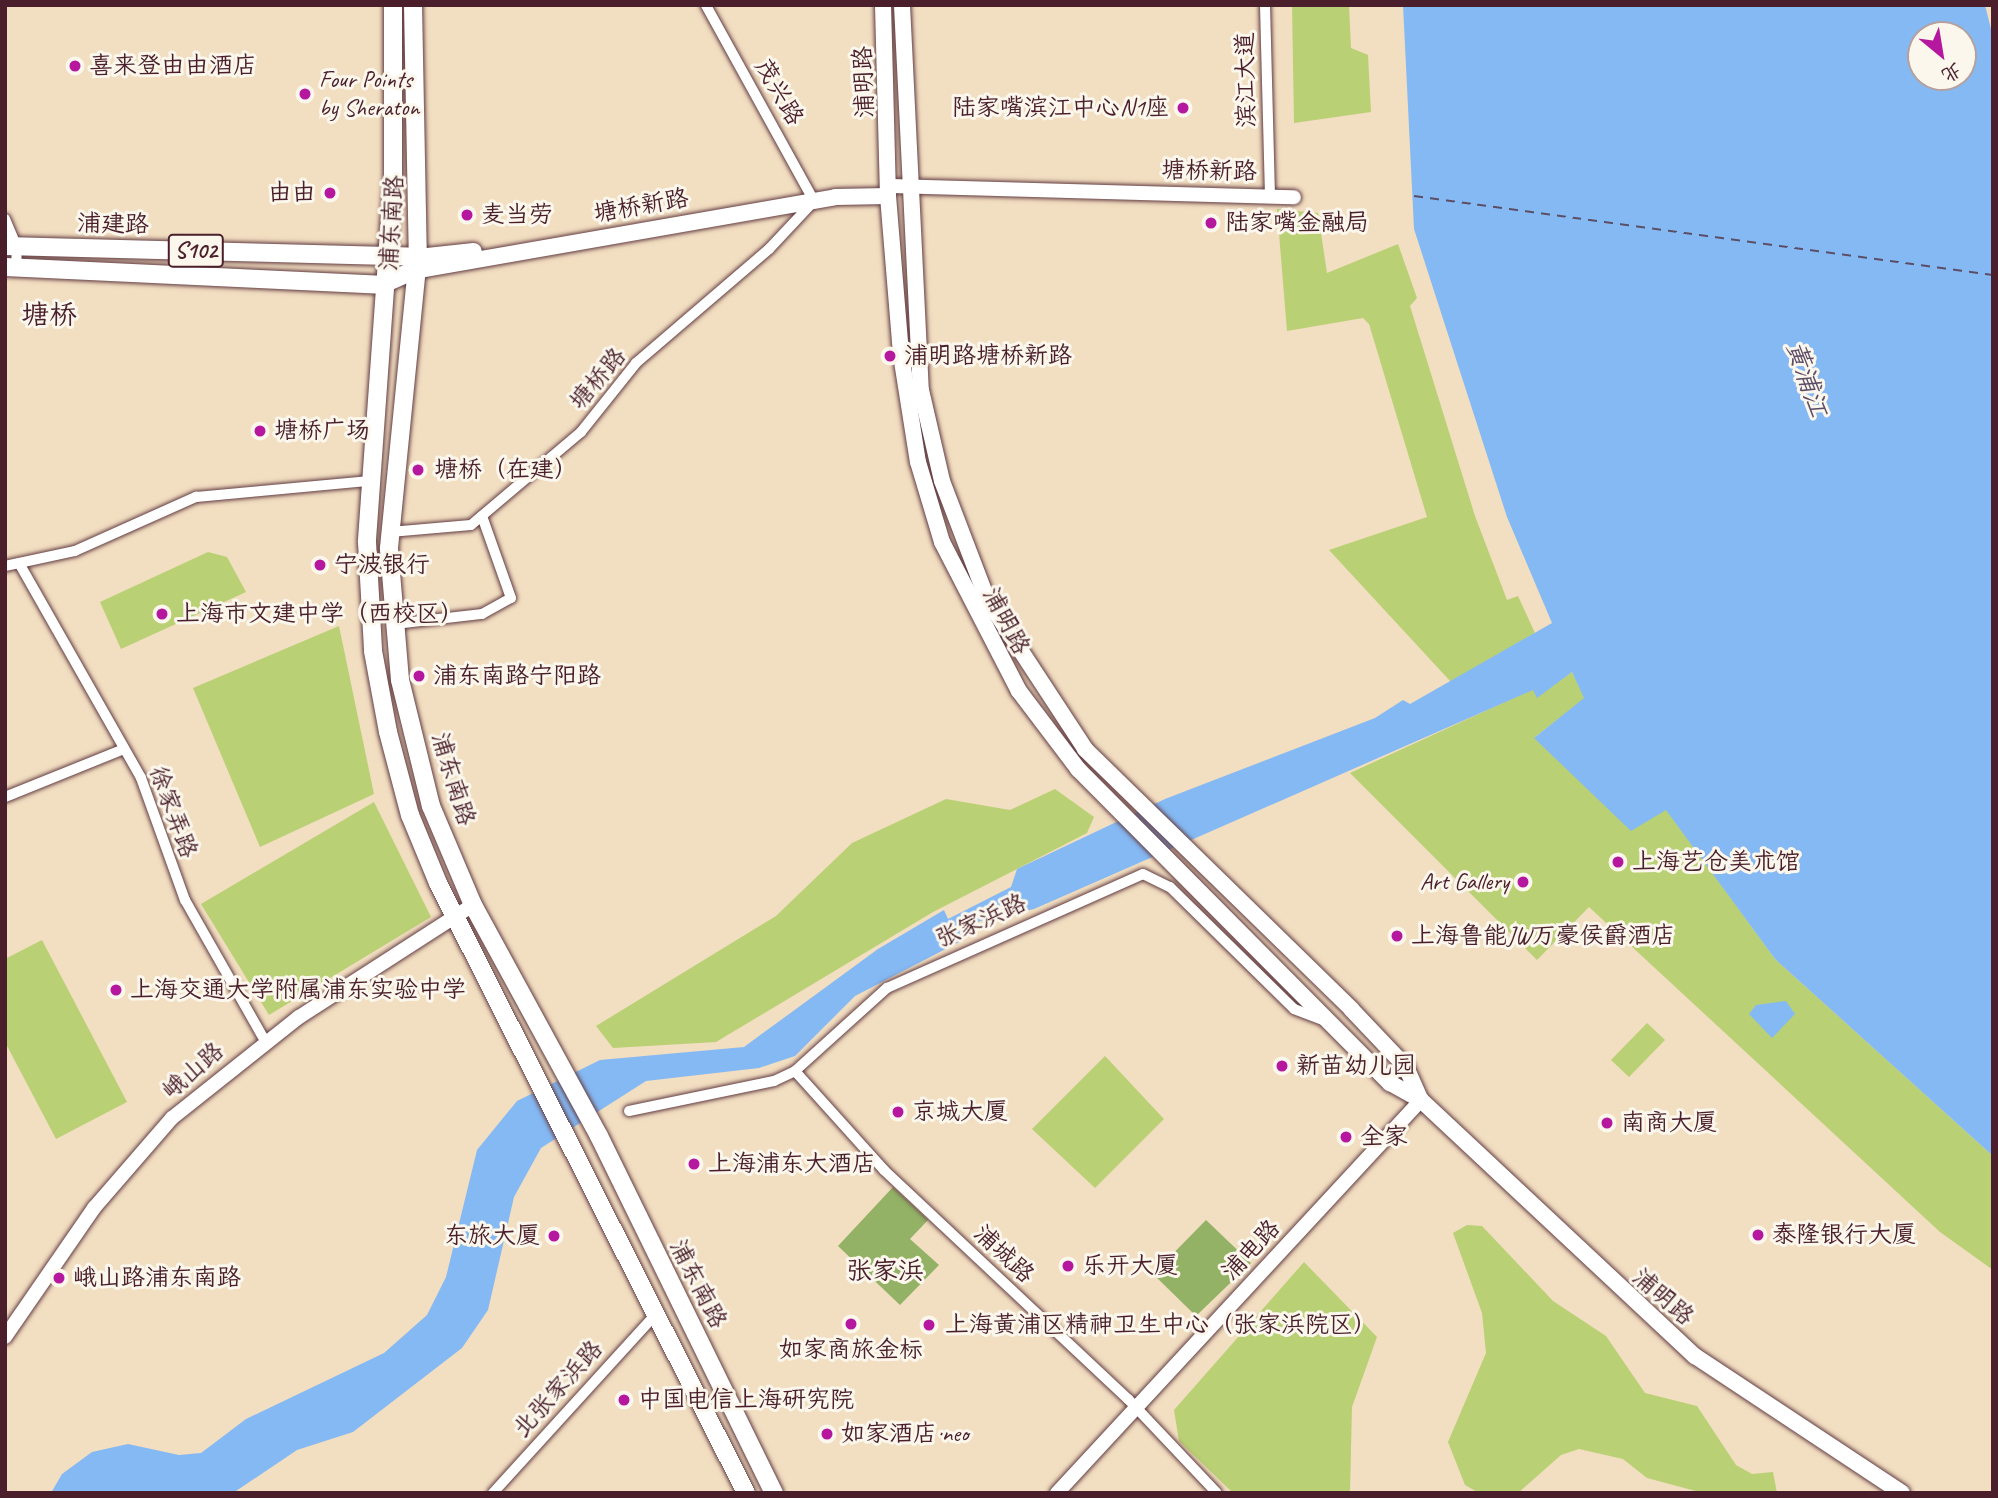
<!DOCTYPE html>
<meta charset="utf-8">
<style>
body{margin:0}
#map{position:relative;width:1998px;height:1498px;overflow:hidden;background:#f2dec1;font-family:Caveat,"LXGW WenKai TC",sans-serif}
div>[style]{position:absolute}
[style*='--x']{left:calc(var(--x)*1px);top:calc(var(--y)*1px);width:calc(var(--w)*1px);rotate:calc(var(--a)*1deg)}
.green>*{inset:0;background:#bad074}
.forest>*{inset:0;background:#93b266}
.water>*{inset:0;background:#85b9f3}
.ferry>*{height:2px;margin-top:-1px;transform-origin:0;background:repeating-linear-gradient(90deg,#5c4d67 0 9px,transparent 0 16px)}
.roads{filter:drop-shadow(0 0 2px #633c42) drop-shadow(0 0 2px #633c42)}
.minor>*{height:10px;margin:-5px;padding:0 5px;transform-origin:5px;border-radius:5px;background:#fff}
.tertiary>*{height:14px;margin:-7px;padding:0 7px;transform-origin:7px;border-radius:7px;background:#fff}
.secondary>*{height:16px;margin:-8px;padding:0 8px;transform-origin:8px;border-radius:8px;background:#fff}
.primary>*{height:18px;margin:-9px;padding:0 9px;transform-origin:9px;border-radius:9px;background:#fff}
.dots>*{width:19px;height:19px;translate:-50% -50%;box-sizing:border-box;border:4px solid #fbf7ec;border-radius:50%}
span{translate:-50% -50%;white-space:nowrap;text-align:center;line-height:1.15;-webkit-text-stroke:6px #fbf7ec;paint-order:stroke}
.shield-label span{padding:2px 5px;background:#fbf7ec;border:2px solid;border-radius:5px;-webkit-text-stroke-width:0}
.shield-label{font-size:23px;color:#4a1f2b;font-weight:700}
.poi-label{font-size:24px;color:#4a1f2b}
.left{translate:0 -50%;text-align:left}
.right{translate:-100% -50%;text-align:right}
.street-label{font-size:24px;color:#4a1f2b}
.water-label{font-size:26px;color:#5c4d67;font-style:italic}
.neighbourhood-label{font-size:26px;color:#4a1f2b}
.quarter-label{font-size:28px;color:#4a1f2b}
.frame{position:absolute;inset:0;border:7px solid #4a1f2b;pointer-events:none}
.north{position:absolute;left:1907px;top:21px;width:70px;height:70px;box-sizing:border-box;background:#fbf7ec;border:2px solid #b4a19f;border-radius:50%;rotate:150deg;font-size:19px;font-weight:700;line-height:28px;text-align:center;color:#4a1f2b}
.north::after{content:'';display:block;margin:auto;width:24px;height:32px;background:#b5179e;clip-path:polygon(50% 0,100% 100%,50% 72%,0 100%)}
</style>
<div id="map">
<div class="green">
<div style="clip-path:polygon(1292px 5px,1349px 5px,1351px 48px,1368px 55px,1371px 112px,1294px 123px)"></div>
<div style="clip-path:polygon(1277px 209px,1318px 213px,1327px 273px,1398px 244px,1417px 298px,1410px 306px,1475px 516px,1507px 600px,1518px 596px,1535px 633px,1451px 682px,1329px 550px,1427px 517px,1369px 324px,1363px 318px,1287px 331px)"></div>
<div style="clip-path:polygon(208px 552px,227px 557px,246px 592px,121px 649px,100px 602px)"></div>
<div style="clip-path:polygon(339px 626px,374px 794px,260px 847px,193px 688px)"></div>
<div style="clip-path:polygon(1572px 672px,1585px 698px,1535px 737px,1666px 809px,1775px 959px,1993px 1156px,1993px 1270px,1940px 1232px,1589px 907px,1537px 960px,1350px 773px,1533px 689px,1537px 697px)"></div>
<div style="clip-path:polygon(1055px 789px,1094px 817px,1087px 833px,933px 912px,716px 1042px,613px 1048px,596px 1026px,776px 916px,852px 843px,946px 799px,1010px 810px)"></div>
<div style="clip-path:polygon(374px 802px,431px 917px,269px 1015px,201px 904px)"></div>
<div style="clip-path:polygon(42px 940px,127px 1102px,56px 1139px,5px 1042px,5px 959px)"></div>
<div style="clip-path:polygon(1647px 1023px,1665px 1040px,1629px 1077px,1611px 1060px)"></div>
<div style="clip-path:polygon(1105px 1056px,1164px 1119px,1095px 1188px,1032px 1129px)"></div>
<div style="clip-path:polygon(1467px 1225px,1482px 1226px,1553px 1301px,1606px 1336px,1645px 1393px,1697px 1406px,1736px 1465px,1752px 1474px,1773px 1472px,1777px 1493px,1703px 1493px,1647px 1478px,1623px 1459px,1579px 1449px,1561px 1455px,1518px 1493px,1479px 1493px,1465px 1485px,1448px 1442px,1486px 1353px,1482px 1313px,1453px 1233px)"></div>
<div style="clip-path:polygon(1304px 1262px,1377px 1337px,1352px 1407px,1350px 1493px,1233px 1493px,1179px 1441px,1174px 1410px)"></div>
</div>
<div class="forest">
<div style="clip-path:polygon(893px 1187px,928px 1220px,910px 1239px,939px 1265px,900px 1305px,838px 1246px)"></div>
<div style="clip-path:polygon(1206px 1220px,1251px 1263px,1196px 1316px,1153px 1274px)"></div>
</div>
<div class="water">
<div style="clip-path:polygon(evenodd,1403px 5px,1985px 5px,1993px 37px,1993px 1156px,1775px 959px,1666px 810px,1631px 831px,1534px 738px,1584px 698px,1572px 672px,1537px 698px,1533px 690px,1034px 909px,1025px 911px,1021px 905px,963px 928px,961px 941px,855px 996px,795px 1056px,759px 1068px,646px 1081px,541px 1148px,514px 1197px,488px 1310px,462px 1348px,353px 1432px,297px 1450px,233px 1493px,51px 1493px,62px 1474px,92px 1452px,128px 1444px,179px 1455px,201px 1453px,246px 1419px,384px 1353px,427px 1315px,446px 1277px,477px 1150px,517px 1101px,600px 1060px,744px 1047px,878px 949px,944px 910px,948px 919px,1011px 887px,1017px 869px,1165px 799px,1375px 718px,1403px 700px,1410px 704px,1552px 623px,1507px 517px,1414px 229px,1403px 5px,1921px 35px,1963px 35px,1963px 77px,1921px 77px,1921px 35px)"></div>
<div style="clip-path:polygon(1786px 1001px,1795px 1014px,1772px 1038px,1749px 1014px,1756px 1005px)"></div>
</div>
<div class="ferry">
<div style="--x:1414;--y:196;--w:584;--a:7.77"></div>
</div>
<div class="roads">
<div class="minor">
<div style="--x:1265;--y:5;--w:191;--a:88.5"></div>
<div style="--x:5;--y:219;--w:30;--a:67"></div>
<div style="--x:17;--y:247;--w:20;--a:93"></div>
<div style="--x:390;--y:532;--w:81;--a:-4.9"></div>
<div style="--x:471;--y:525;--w:144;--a:-40.2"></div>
<div style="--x:581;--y:432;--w:88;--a:-51.4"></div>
<div style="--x:636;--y:363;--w:175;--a:-40.6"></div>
<div style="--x:769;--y:249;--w:66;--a:-46.8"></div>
<div style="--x:814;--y:201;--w:224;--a:-118.9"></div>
<div style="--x:19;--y:563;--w:247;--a:60.4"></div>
<div style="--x:141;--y:778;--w:130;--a:70.2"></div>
<div style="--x:185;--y:900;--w:162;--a:60.4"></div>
<div style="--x:5;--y:566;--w:72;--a:-12.1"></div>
<div style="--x:75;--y:551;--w:133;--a:-24.1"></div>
<div style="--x:196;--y:497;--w:175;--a:-5.3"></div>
<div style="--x:395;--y:624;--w:88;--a:-6.6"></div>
<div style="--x:482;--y:614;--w:33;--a:-29"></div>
<div style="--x:511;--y:598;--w:87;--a:-109.5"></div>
<div style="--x:5;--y:797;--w:128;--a:-22"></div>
<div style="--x:795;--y:1071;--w:133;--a:48"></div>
<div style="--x:884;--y:1170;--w:335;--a:43.2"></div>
<div style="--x:1128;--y:1399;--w:129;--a:46.6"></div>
<div style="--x:629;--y:1111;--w:148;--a:-11.7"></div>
<div style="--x:774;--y:1081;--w:23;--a:-25"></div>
<div style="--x:795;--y:1071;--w:124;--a:-42.1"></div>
<div style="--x:887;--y:988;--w:280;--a:-24"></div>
<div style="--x:1143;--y:874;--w:30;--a:26"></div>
<div style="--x:1170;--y:887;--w:174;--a:44.5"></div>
<div style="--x:1294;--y:1009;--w:31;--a:21"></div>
<div style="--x:493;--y:1493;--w:242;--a:-47.7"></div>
</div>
<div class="tertiary">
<div style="--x:889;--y:186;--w:405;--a:1.6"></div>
<div style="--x:5;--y:1337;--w:157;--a:-55.4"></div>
<div style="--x:94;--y:1208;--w:119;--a:-49.1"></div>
<div style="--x:172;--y:1118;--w:162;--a:-38.5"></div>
<div style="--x:299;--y:1017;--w:207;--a:-32.8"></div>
<div style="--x:1057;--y:1493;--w:536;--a:-47.19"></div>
</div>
<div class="secondary">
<div style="--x:883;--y:5;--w:191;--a:88.5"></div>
<div style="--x:888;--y:196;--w:160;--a:85.3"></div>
<div style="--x:901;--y:355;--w:108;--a:81"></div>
<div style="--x:918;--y:462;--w:84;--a:73.3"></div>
<div style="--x:942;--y:542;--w:168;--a:62.7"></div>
<div style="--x:1019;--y:691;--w:98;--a:52.9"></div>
<div style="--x:1078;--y:769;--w:443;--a:45.2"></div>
<div style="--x:1390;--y:1083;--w:35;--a:29"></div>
<div style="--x:1421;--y:1100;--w:375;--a:43.1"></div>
<div style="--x:1695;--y:1356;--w:248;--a:33.5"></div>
<div style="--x:902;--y:5;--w:385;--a:87.2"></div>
<div style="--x:921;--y:390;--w:93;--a:77"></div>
<div style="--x:942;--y:481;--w:126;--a:69.1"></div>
<div style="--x:987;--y:599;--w:179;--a:56.8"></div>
<div style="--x:1085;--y:749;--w:372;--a:44.3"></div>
<div style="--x:1351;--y:1009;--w:80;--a:46.5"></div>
<div style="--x:1406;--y:1067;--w:36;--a:66"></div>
<div style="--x:418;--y:257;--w:56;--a:-6.1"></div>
<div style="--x:413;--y:271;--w:428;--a:-9.9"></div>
<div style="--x:835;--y:197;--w:53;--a:-1.1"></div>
</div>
<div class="primary">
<div style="--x:393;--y:5;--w:172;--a:90"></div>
<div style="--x:393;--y:177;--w:366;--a:94.1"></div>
<div style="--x:367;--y:542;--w:109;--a:86.8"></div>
<div style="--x:373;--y:651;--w:82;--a:79.5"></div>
<div style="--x:388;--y:732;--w:86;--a:75.2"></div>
<div style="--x:410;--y:815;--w:74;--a:67.6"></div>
<div style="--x:438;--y:883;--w:683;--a:63.21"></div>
<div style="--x:413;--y:5;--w:252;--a:88.9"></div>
<div style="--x:418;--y:257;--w:293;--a:95.7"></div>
<div style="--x:389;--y:549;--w:131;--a:85.2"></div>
<div style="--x:400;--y:680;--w:130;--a:76.2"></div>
<div style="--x:431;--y:806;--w:108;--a:67"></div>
<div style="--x:473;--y:905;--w:263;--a:61.4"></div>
<div style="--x:599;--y:1136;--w:398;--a:63.9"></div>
<div style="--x:5;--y:246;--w:413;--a:1.5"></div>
<div style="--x:5;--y:267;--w:376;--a:2.7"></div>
<div style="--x:381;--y:285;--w:35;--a:-24"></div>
</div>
</div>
<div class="dots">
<div style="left:75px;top:66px;background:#b5179e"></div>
<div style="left:305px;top:94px;background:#b5179e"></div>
<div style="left:1183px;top:108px;background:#b5179e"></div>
<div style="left:330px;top:193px;background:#b5179e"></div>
<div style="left:467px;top:215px;background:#b5179e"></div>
<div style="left:1211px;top:223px;background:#b5179e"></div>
<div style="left:890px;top:356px;background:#b5179e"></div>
<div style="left:260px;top:431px;background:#b5179e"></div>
<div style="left:418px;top:470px;background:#b5179e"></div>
<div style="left:320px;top:565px;background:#b5179e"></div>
<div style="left:162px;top:614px;background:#b5179e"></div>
<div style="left:419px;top:676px;background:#b5179e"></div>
<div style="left:1618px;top:862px;background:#b5179e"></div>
<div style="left:1523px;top:882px;background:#b5179e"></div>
<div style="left:1397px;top:936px;background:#b5179e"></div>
<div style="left:116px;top:990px;background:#b5179e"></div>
<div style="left:1282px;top:1066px;background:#b5179e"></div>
<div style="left:898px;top:1112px;background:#b5179e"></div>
<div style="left:1607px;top:1123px;background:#b5179e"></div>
<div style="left:1346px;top:1137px;background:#b5179e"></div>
<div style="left:694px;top:1164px;background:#b5179e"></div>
<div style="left:1758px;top:1235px;background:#b5179e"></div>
<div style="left:554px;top:1236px;background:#b5179e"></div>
<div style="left:1068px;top:1266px;background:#b5179e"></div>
<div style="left:59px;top:1278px;background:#b5179e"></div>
<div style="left:851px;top:1324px;background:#b5179e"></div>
<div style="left:929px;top:1325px;background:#b5179e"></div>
<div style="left:624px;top:1400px;background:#b5179e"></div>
<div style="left:827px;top:1434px;background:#b5179e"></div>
</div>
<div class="shield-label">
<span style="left:196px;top:251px">S102</span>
</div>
<div class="poi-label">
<span class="left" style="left:89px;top:66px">喜来登由由酒店</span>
<span class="left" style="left:319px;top:94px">Four Points<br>by Sheraton</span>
<span class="right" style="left:1169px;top:108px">陆家嘴滨江中心N1座</span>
<span class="right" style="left:316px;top:193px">由由</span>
<span class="left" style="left:481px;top:215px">麦当劳</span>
<span class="left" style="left:1225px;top:223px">陆家嘴金融局</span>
<span class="left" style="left:904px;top:356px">浦明路塘桥新路</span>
<span class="left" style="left:274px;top:431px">塘桥广场</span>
<span class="left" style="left:434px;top:470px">塘桥（在建）</span>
<span class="left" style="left:334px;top:565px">宁波银行</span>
<span class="left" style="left:176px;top:614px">上海市文建中学（西校区）</span>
<span class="left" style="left:433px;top:676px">浦东南路宁阳路</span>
<span class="left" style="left:1632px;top:862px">上海艺仓美术馆</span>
<span class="right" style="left:1509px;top:882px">Art Gallery</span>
<span class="left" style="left:1411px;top:936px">上海鲁能JW万豪侯爵酒店</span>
<span class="left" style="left:130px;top:990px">上海交通大学附属浦东实验中学</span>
<span class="left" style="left:1296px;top:1066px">新苗幼儿园</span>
<span class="left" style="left:912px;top:1112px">京城大厦</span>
<span class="left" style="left:1621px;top:1123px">南商大厦</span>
<span class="left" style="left:1360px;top:1137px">全家</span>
<span class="left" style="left:708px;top:1164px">上海浦东大酒店</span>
<span class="left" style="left:1772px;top:1235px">泰隆银行大厦</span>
<span class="right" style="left:540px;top:1236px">东旅大厦</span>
<span class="left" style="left:1082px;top:1266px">乐开大厦</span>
<span class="left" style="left:73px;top:1278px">峨山路浦东南路</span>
<span class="left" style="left:945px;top:1325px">上海黄浦区精神卫生中心（张家浜院区）</span>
<span style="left:851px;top:1350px">如家商旅金标</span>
<span class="left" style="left:638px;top:1400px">中国电信上海研究院</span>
<span class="left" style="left:841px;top:1434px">如家酒店·neo</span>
</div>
<div class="street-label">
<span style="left:1246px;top:80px;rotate:-91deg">滨江大道</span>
<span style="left:864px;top:82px;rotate:-92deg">浦明路</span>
<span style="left:779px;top:92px;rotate:60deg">茂兴路</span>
<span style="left:1209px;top:171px;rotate:1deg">塘桥新路</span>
<span style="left:641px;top:206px;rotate:-10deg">塘桥新路</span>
<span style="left:392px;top:223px;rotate:-86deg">浦东南路</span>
<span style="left:113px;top:224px;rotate:1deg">浦建路</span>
<span style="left:598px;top:379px;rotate:-50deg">塘桥路</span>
<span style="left:1006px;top:621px;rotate:62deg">浦明路</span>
<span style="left:453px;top:779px;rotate:73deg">浦东南路</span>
<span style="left:173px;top:812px;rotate:70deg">徐家弄路</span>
<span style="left:981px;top:921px;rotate:-24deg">张家浜路</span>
<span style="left:193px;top:1071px;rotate:-41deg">峨山路</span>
<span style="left:1251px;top:1250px;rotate:-47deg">浦电路</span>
<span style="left:1004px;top:1254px;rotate:43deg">浦城路</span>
<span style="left:698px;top:1284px;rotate:63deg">浦东南路</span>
<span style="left:1663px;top:1297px;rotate:41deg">浦明路</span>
<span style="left:558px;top:1389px;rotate:-48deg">北张家浜路</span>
</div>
<div class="water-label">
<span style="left:1807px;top:379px;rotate:71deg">黄浦江</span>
</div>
<div class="neighbourhood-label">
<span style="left:885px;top:1271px">张家浜</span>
</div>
<div class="quarter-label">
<span style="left:49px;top:315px">塘桥</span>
</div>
<div class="frame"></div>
<div class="north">北</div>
</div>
